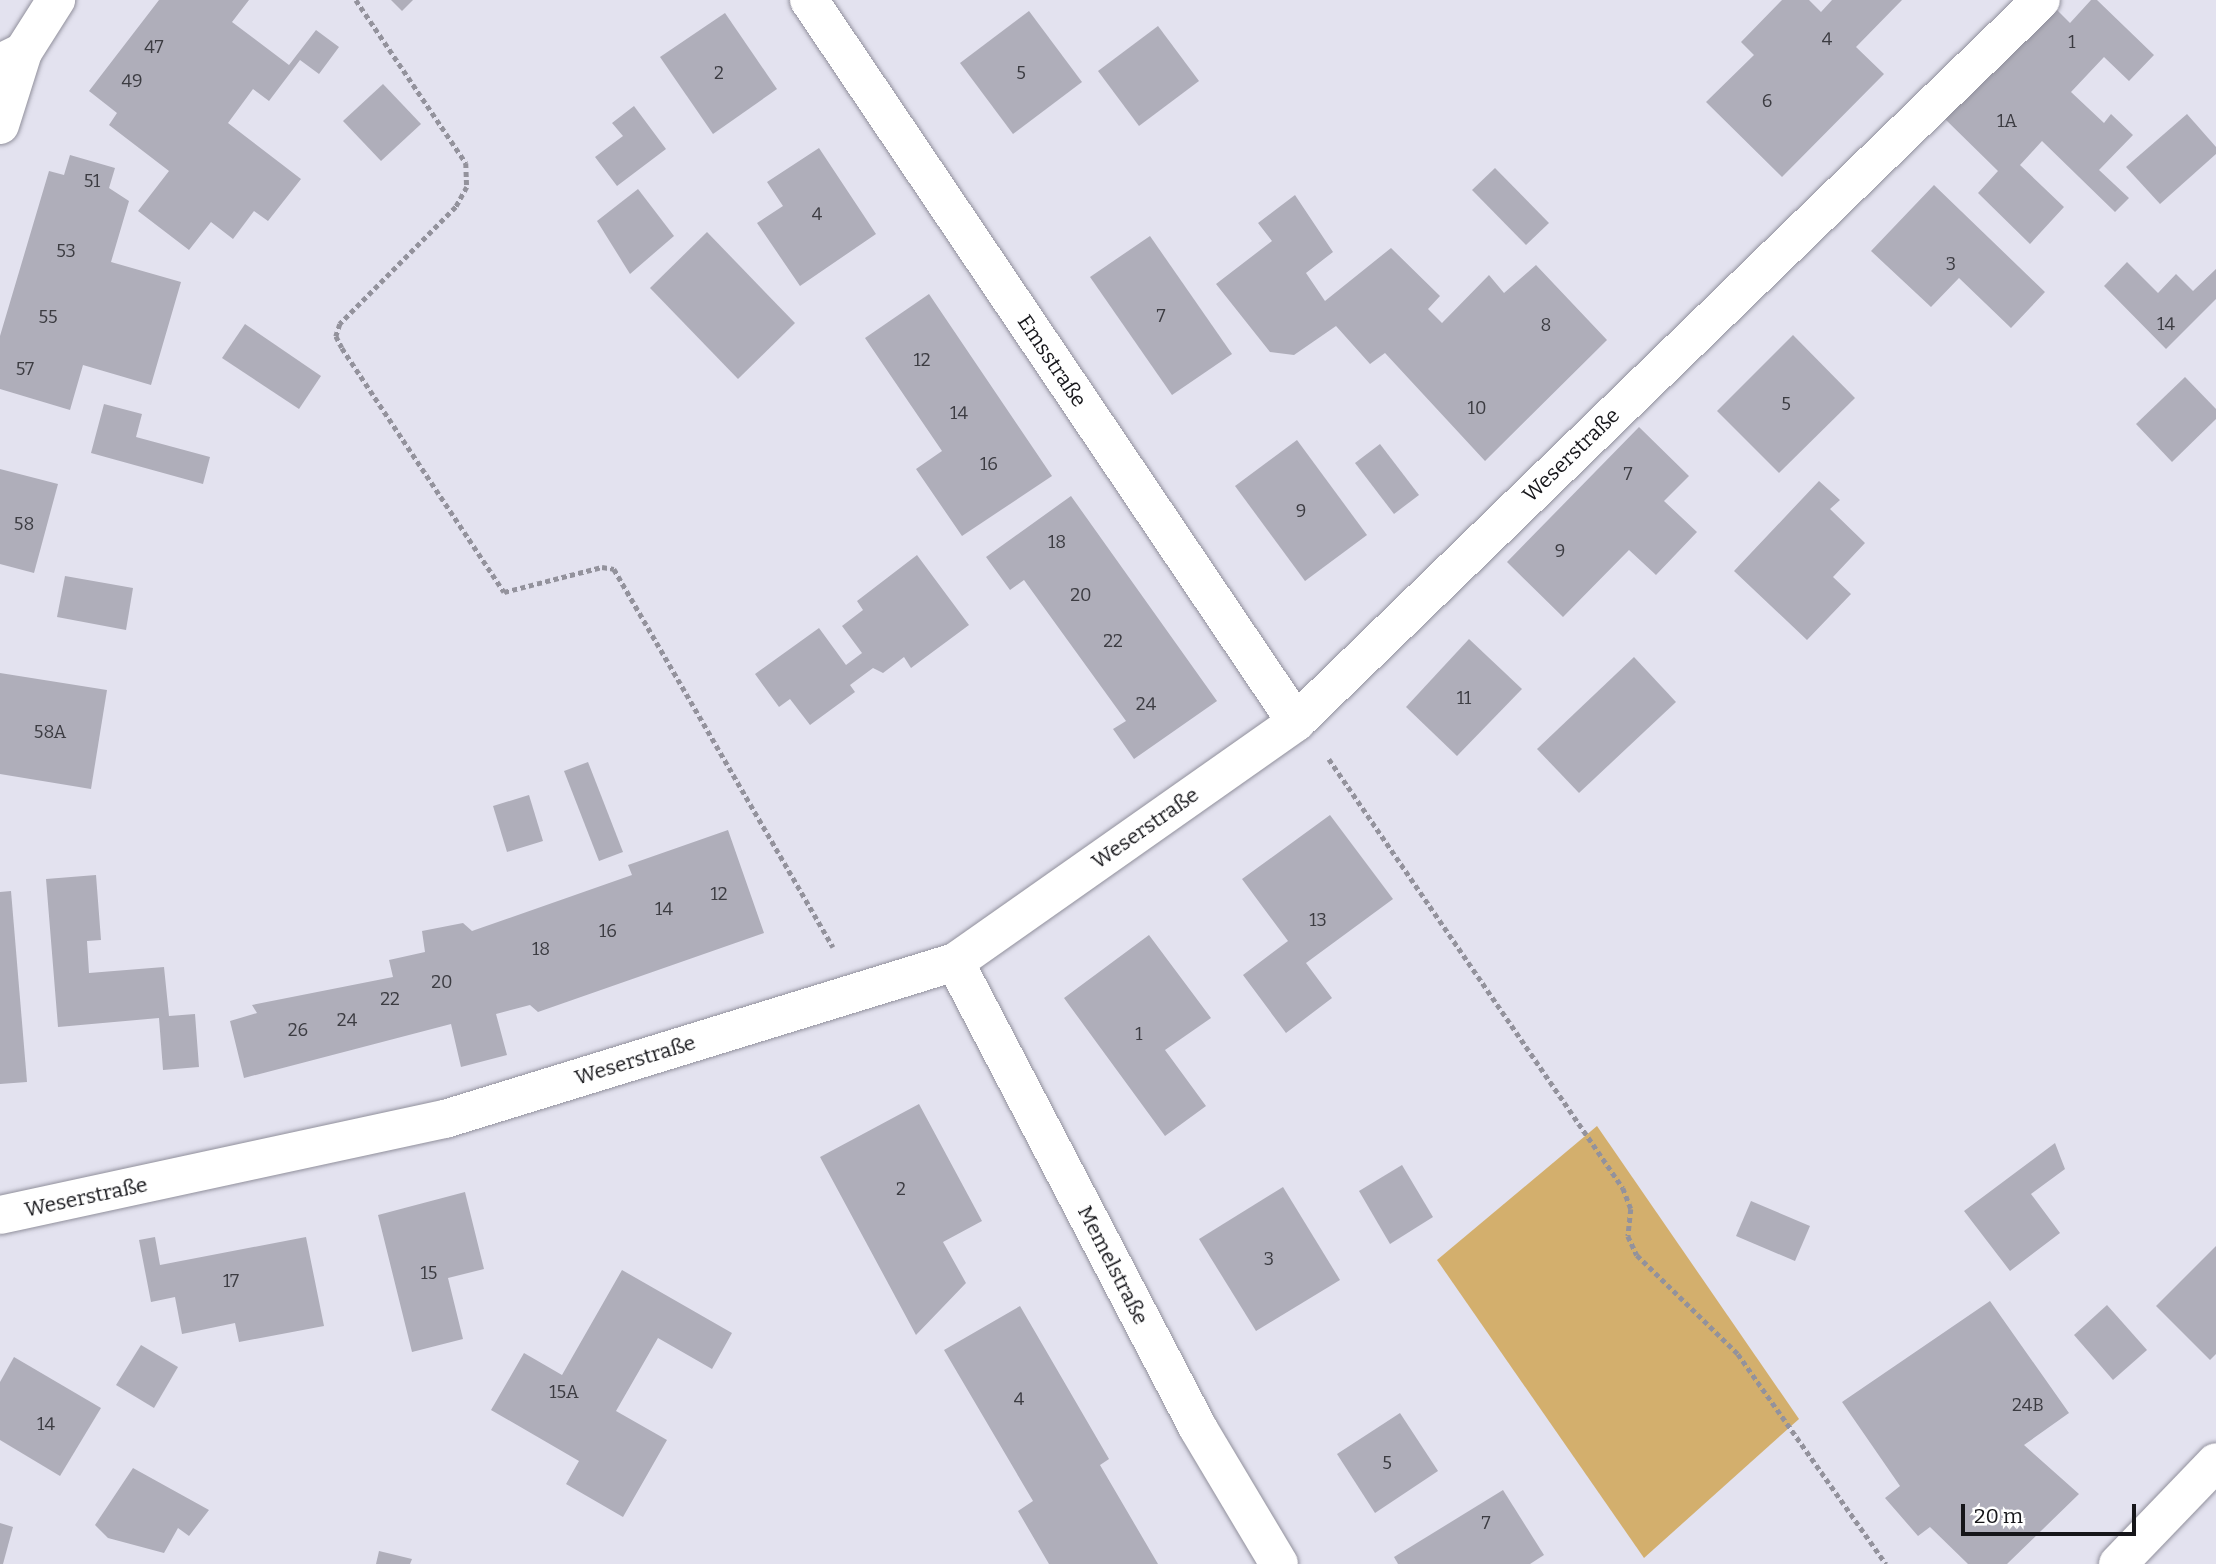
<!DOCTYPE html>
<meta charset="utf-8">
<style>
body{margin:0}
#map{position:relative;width:2216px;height:1564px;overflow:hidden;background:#e3e2ef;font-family:Bitter,serif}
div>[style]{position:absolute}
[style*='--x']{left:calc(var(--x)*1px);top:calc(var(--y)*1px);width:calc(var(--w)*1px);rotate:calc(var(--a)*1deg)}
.green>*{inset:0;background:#d3af6d}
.building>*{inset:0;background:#afaeba}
.path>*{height:4.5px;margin-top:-2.25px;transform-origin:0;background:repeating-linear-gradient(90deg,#93929c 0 5px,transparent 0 8.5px)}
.roads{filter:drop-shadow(0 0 2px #91909c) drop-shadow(0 0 2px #91909c)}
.minor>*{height:38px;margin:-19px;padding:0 19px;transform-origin:19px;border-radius:19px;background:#fff}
span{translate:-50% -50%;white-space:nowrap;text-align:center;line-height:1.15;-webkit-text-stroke:5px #fff;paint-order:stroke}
.number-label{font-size:18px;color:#3c3c42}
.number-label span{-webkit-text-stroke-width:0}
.street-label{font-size:21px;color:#16161a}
.scale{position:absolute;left:1961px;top:1504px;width:175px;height:32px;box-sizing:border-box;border:4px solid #16161a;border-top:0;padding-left:9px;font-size:21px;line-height:24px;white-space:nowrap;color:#16161a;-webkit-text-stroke:5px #fff;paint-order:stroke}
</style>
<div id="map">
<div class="green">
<div style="clip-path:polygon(1597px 1126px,1799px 1419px,1644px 1558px,1437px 1260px)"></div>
</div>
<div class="building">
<div style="clip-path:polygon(159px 0,249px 0,232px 22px,289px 65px,316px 30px,339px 47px,319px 74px,300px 60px,269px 101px,253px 89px,228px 123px,301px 179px,268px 221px,254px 211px,233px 239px,211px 222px,189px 250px,138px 211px,169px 171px,109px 125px,117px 113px,89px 91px)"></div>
<div style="clip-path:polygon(391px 0,413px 0,402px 11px)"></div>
<div style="clip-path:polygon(1782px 0,1809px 0,1821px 12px,1832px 0,1902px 0,1856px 47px,1884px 74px,1782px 177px,1706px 102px,1754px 55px,1741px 42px)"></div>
<div style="clip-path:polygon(2091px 0,2097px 0,2154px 55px,2129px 81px,2104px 57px,2071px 92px,2104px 123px,2111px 114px,2133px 135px,2099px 170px,2129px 198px,2115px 212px,2042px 141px,2020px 165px,2064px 207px,2030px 244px,1978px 193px,1998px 171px,1945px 119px,2054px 7px,2070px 23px)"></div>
<div style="clip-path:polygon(1029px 11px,1082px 82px,1013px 134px,960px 63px)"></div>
<div style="clip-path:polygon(725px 13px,777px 89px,713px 134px,660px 57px)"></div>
<div style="clip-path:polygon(1158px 26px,1199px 81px,1139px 126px,1098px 71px)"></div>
<div style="clip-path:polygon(383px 84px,421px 124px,381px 161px,343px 121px)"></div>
<div style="clip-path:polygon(634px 106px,666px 149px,617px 186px,595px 157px,623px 136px,612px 123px)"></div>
<div style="clip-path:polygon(2187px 114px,2216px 147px,2216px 154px,2160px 204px,2126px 167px)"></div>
<div style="clip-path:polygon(819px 148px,876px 234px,800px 286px,757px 223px,783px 206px,767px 182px)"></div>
<div style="clip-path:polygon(70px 155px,115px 168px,109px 188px,129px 201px,111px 262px,181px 282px,151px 385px,83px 365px,70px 410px,0 389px,0 336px,49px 171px,64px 175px)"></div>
<div style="clip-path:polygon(1495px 168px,1549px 223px,1526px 245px,1472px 190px)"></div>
<div style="clip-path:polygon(1934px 185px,2045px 292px,2011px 328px,1959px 278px,1931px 307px,1871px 251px)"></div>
<div style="clip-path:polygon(638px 189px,674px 236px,630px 274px,597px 221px)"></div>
<div style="clip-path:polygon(1295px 195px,1333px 252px,1306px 273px,1325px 301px,1391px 248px,1440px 296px,1428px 309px,1442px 323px,1489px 275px,1504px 293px,1536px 265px,1607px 340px,1485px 461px,1385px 353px,1370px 364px,1336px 326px,1294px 355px,1270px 352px,1216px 284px,1272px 241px,1258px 223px)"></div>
<div style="clip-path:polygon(707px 232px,795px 323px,738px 379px,650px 288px)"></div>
<div style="clip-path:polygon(1150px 236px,1232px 354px,1172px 395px,1090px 277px)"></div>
<div style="clip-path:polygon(2127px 262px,2158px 293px,2176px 274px,2193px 291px,2216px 269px,2216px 299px,2166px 349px,2104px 286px)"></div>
<div style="clip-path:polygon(929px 294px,1052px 476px,962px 536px,916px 469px,942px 451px,865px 338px)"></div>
<div style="clip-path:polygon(245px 324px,321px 376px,299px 409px,222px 358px)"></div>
<div style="clip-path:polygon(1793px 335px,1855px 398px,1779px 473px,1717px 411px)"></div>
<div style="clip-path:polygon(2185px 377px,2216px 409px,2216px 419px,2172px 462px,2136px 424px)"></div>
<div style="clip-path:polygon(104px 404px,142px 414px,136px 437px,210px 457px,203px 484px,91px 453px)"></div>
<div style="clip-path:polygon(1639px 427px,1689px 476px,1664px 501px,1697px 532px,1656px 575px,1629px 550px,1563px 617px,1507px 562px)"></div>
<div style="clip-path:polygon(1297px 440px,1367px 535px,1305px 581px,1235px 486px)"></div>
<div style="clip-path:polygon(1380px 444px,1419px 495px,1394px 514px,1355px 463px)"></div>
<div style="clip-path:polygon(0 469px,58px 484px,34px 573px,0 564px)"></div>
<div style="clip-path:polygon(1819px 481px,1840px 500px,1830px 509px,1865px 543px,1833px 577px,1851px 594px,1807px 640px,1734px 571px)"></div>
<div style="clip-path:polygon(1071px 496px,1217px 701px,1134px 759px,1113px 729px,1126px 721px,1024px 580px,1010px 590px,986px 557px)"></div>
<div style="clip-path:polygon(917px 555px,969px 625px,911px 668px,904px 657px,883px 673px,873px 668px,850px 685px,855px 692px,810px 725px,790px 699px,779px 707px,755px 674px,819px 628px,846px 665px,862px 653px,842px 626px,863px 610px,857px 601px)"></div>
<div style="clip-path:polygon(65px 576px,133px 588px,126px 630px,57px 617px)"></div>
<div style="clip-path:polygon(1469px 639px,1522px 689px,1457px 756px,1406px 707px)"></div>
<div style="clip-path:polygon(1634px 657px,1676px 702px,1579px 793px,1537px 749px)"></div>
<div style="clip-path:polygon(0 673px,107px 690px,91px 789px,0 774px)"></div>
<div style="clip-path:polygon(588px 762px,623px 852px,599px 861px,564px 771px)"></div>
<div style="clip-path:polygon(529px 795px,543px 841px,507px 852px,493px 806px)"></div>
<div style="clip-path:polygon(1330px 815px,1393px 899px,1306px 963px,1332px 998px,1286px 1033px,1243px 975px,1288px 941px,1242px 879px)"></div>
<div style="clip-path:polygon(728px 830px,764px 933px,538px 1012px,530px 1005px,496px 1014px,507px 1055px,461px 1067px,451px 1024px,244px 1078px,230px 1021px,257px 1013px,252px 1005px,393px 977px,389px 960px,425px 952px,422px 931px,463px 923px,472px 931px,632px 875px,628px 865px)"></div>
<div style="clip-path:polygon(96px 875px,101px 940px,87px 941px,89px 973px,164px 967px,169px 1016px,195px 1014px,199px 1067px,163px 1070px,159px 1018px,58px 1027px,46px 879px)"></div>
<div style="clip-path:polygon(11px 891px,27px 1082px,0 1084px,0 892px)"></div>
<div style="clip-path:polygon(1149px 935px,1211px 1018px,1165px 1050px,1206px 1106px,1165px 1136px,1064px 998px)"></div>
<div style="clip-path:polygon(919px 1104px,982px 1221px,943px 1242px,966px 1283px,916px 1335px,820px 1157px)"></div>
<div style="clip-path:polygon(2055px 1143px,2065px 1169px,2031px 1194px,2060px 1233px,2010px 1271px,1964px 1211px)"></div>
<div style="clip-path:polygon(1402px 1165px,1433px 1217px,1390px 1244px,1359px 1191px)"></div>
<div style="clip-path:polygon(1283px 1187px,1340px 1280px,1256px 1331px,1199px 1239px)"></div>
<div style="clip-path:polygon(465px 1192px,484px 1269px,448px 1278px,463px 1339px,412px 1352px,378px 1215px)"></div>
<div style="clip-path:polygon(1751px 1201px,1810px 1226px,1795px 1261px,1736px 1236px)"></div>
<div style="clip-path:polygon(155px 1237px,160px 1265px,306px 1237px,324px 1326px,239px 1342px,235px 1323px,182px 1334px,175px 1297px,151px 1302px,139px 1240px)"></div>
<div style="clip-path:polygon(2216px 1246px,2216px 1354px,2210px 1360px,2156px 1306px)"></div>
<div style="clip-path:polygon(622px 1270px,732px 1333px,712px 1369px,658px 1338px,616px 1411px,667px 1440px,623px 1517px,566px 1484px,579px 1461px,491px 1410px,524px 1353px,562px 1375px)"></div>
<div style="clip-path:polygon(1990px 1301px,2069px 1413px,2024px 1445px,2079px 1494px,2007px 1564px,1968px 1564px,1930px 1527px,1918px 1536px,1885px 1498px,1900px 1486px,1842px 1402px)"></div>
<div style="clip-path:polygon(2107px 1305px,2147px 1350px,2113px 1380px,2074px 1335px)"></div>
<div style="clip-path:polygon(1020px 1306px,1109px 1459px,1100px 1465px,1158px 1564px,1049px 1564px,1018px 1511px,1033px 1501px,944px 1350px)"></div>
<div style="clip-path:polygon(141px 1345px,178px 1367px,154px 1408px,116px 1385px)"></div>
<div style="clip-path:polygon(14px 1357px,101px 1408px,60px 1476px,0 1440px,0 1382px)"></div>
<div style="clip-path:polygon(1400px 1413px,1438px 1471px,1375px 1513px,1337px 1454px)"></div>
<div style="clip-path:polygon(133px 1468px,209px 1510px,189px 1536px,178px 1528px,164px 1553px,108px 1538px,95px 1525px)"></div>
<div style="clip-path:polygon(1503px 1490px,1544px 1555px,1530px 1564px,1398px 1564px,1394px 1557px)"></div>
<div style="clip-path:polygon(0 1523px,13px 1527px,3px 1564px,0 1564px)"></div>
<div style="clip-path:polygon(379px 1551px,412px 1559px,410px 1564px,376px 1564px)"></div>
</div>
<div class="path">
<div style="--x:356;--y:0;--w:197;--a:56"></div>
<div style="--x:466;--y:163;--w:24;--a:88"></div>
<div style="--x:467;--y:187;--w:23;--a:119"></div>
<div style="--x:456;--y:207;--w:165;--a:134.8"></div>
<div style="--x:340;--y:324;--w:13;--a:108"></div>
<div style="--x:336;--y:336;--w:13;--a:63"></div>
<div style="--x:342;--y:348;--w:293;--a:56.4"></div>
<div style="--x:504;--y:592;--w:101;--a:-14.3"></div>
<div style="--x:602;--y:567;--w:12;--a:9"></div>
<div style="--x:614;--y:569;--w:437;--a:59.9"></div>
<div style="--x:1329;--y:759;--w:520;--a:55.58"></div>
<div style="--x:1623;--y:1188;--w:22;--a:69"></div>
<div style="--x:1631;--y:1209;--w:27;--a:96"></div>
<div style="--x:1628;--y:1236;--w:21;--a:65"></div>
<div style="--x:1637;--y:1255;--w:141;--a:44.4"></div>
<div style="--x:1738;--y:1354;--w:257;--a:54.8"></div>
</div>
<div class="roads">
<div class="minor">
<div style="--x:809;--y:0;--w:871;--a:56"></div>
<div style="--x:0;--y:63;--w:25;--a:-26"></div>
<div style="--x:23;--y:52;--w:62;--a:-57.6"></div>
<div style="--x:0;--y:125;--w:77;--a:-72.5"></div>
<div style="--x:955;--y:962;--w:526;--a:62.46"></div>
<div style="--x:1198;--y:1428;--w:158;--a:59.2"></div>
<div style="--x:0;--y:1215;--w:455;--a:-12.2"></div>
<div style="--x:445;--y:1119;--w:534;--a:-17.11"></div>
<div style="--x:955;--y:962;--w:417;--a:-35.1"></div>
<div style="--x:1296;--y:722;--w:1037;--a:-44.1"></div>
<div style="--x:2118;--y:1564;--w:141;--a:-46.1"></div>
</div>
</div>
<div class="number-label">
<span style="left:1827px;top:39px">4</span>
<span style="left:2072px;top:42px">1</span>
<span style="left:154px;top:47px">47</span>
<span style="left:719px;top:73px">2</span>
<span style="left:1021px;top:73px">5</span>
<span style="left:132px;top:81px">49</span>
<span style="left:1767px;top:101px">6</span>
<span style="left:2007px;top:121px">1A</span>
<span style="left:92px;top:181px">51</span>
<span style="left:817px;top:214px">4</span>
<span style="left:66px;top:251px">53</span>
<span style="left:1951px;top:264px">3</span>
<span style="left:1161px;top:316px">7</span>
<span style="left:48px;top:317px">55</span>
<span style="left:2166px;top:324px">14</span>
<span style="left:1546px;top:325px">8</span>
<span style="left:922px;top:360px">12</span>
<span style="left:25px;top:369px">57</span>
<span style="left:1786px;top:404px">5</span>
<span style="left:1477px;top:408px">10</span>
<span style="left:959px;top:413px">14</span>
<span style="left:989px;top:464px">16</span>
<span style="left:1628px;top:474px">7</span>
<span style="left:1301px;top:511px">9</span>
<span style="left:24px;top:524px">58</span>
<span style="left:1057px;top:542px">18</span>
<span style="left:1560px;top:551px">9</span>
<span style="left:1081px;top:595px">20</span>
<span style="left:1113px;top:641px">22</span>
<span style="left:1464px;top:698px">11</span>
<span style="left:1146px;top:704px">24</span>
<span style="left:50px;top:732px">58A</span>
<span style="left:719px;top:894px">12</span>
<span style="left:664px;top:909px">14</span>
<span style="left:1318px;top:920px">13</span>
<span style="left:608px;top:931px">16</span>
<span style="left:541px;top:949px">18</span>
<span style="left:442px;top:982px">20</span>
<span style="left:390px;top:999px">22</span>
<span style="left:347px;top:1020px">24</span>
<span style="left:298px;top:1030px">26</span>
<span style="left:1139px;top:1034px">1</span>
<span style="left:901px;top:1189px">2</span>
<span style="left:1269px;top:1259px">3</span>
<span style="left:429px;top:1273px">15</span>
<span style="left:231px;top:1281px">17</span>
<span style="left:564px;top:1392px">15A</span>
<span style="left:1019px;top:1399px">4</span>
<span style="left:2028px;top:1405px">24B</span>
<span style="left:46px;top:1424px">14</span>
<span style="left:1387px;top:1463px">5</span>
<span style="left:1486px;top:1523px">7</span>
</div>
<div class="street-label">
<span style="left:1052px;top:361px;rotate:56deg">Emsstraße</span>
<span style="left:1571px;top:455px;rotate:-44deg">Weserstraße</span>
<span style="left:1145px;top:828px;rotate:-35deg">Weserstraße</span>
<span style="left:635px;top:1060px;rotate:-17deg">Weserstraße</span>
<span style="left:86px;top:1197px;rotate:-12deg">Weserstraße</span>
<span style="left:1113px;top:1265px;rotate:63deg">Memelstraße</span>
</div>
<div class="scale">20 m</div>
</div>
